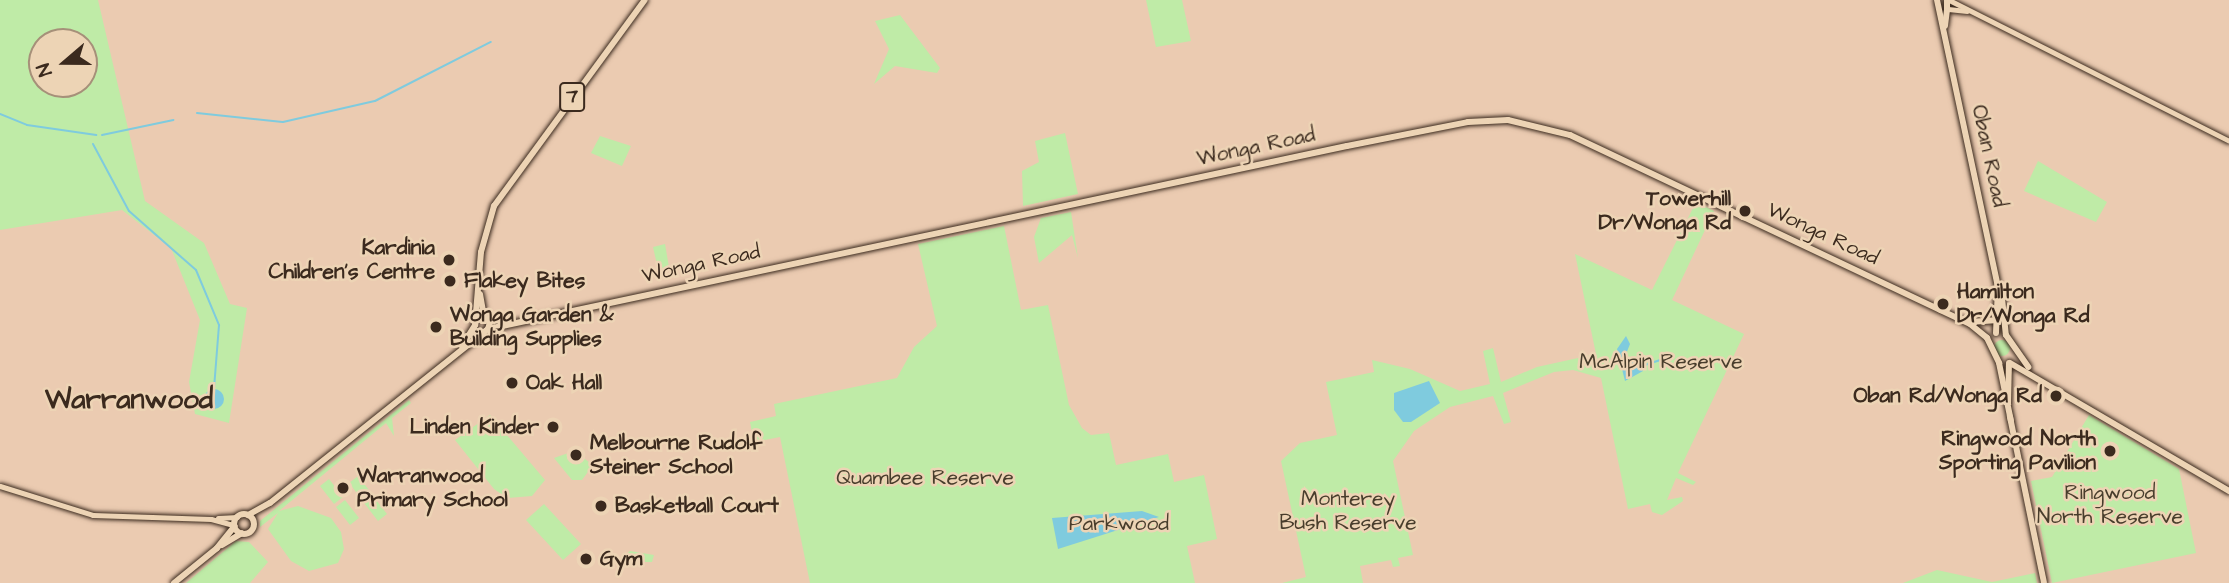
<!DOCTYPE html>
<style>
body{margin:0}
#map{position:relative;width:2229px;height:583px;overflow:hidden;background:#ebcbb1;font-family:"Architects Daughter",sans-serif}
div>[style]{position:absolute}
[style*='--x']{left:calc(var(--x)*1px);top:calc(var(--y)*1px);width:calc(var(--w)*1px);rotate:calc(var(--a)*1deg)}
.green>*{inset:0;background:#bfeba7}
.round{border-radius:50%}
.water>*{inset:0;background:#7fcbde}
.stream>*{height:2px;margin:-1px;padding:0 1px;transform-origin:1px;border-radius:1px;background:#7fcbde}
.roads{filter:drop-shadow(0 0 2px #3b2a1e) drop-shadow(0 0 2px #3b2a1e)}
.tertiary>*{height:5px;margin:-2.5px;padding:0 2.5px;transform-origin:2.5px;border-radius:2.5px;background:#edd4b5}
.secondary>*{height:6px;margin:-3px;padding:0 3px;transform-origin:3px;border-radius:3px;background:#edd4b5}
.primary>*{height:6px;margin:-3px;padding:0 3px;transform-origin:3px;border-radius:3px;background:#edd4b5}
.primary>.ring{margin:-3px;padding:0;box-sizing:content-box;background:none;border:6px solid #edd4b5;border-radius:50%}
.dots>*{width:19px;height:19px;translate:-50% -50%;box-sizing:border-box;border:4px solid #edd4b5;border-radius:50%}
span{translate:-50% -50%;white-space:nowrap;text-align:center;line-height:1.15;-webkit-text-stroke:5px #edd4b5;paint-order:stroke}
.shield-label span{padding:2px 5px;background:#edd4b5;border:2px solid;border-radius:5px;-webkit-text-stroke-width:0}
.shield-label{font-size:19px;color:#3b2a1e;font-weight:700}
.street-label{font-size:21px;color:#3b2a1e}
.poi-label{font-size:21px;color:#3b2a1e;font-weight:700}
.right{translate:-100% -50%;text-align:right}
.left{translate:0 -50%;text-align:left}
.park-label{font-size:21px;color:#483d2c}
.district-label{font-size:28px;color:#3b2a1e;font-weight:700}
.north{position:absolute;left:28px;top:28px;width:70px;height:70px;box-sizing:border-box;background:#edd4b5;border:2px solid #a69079;border-radius:50%;rotate:250deg;font-size:19px;font-weight:700;line-height:28px;text-align:center;color:#3b2a1e}
.north::after{content:'';display:block;margin:auto;width:24px;height:32px;background:#3b2a1e;clip-path:polygon(50% 0,100% 100%,50% 72%,0 100%)}
</style>
<div id="map">
<div class="green">
<div style="clip-path:polygon(evenodd,0 0,98px 0,145px 201px,204px 243px,230px 304px,247px 308px,229px 423px,195px 414px,189px 382px,200px 320px,171px 248px,122px 210px,0 230px,0 0,42px 42px,84px 42px,84px 84px,42px 84px,42px 42px)"></div>
<div style="clip-path:polygon(1146px 0,1182px 0,1191px 41px,1156px 47px)"></div>
<div style="clip-path:polygon(900px 15px,940px 68px,937px 73px,895px 66px,874px 84px,889px 49px,875px 21px)"></div>
<div style="clip-path:polygon(1065px 133px,1078px 194px,1023px 206px,1022px 171px,1039px 162px,1035px 141px)"></div>
<div style="clip-path:polygon(600px 136px,631px 146px,622px 166px,591px 153px)"></div>
<div style="clip-path:polygon(2038px 161px,2107px 202px,2096px 222px,2024px 191px)"></div>
<div style="clip-path:polygon(1696px 202px,1714px 211px,1672px 300px,1744px 334px,1678px 473px,1696px 482px,1693px 485px,1676px 478px,1667px 500px,1682px 497px,1683px 501px,1662px 515px,1652px 512px,1650px 504px,1628px 509px,1601px 378px,1573px 370px,1554px 372px,1503px 393px,1511px 422px,1504px 424px,1493px 396px,1450px 407px,1414px 431px,1393px 461px,1413px 555px,1398px 558px,1400px 566px,1393px 567px,1391px 560px,1360px 566px,1363px 583px,1282px 583px,1306px 577px,1281px 461px,1300px 443px,1337px 435px,1326px 382px,1374px 372px,1372px 360px,1410px 369px,1460px 391px,1490px 384px,1483px 351px,1493px 348px,1501px 382px,1537px 367px,1596px 354px,1575px 254px,1652px 290px)"></div>
<div style="clip-path:polygon(1071px 212px,1078px 258px,1072px 235px,1039px 263px,1034px 237px,1041px 218px)"></div>
<div style="clip-path:polygon(1004px 226px,1021px 310px,1048px 305px,1069px 405px,1082px 428px,1091px 435px,1109px 433px,1116px 465px,1168px 454px,1174px 482px,1204px 475px,1217px 539px,1187px 546px,1195px 583px,810px 583px,780px 437px,754px 442px,750px 422px,776px 416px,774px 404px,897px 378px,914px 347px,937px 326px,918px 244px)"></div>
<div style="clip-path:polygon(665px 244px,669px 267px,658px 269px,653px 247px)"></div>
<div class="round" style="left:1994px;top:340px;width:16px;height:16px"></div>
<div style="clip-path:polygon(409px 400px,411px 403px,392px 418px,394px 436px,386px 423px,279px 511px,298px 506px,331px 518px,341px 532px,344px 549px,338px 563px,309px 571px,291px 561px,268px 529px,278px 513px,260px 527px,260px 521px)"></div>
<div style="clip-path:polygon(490px 415px,545px 480px,532px 496px,507px 498px,494px 489px,455px 440px)"></div>
<div style="clip-path:polygon(2089px 415px,2179px 469px,2196px 553px,2052px 583px,2031px 481px,2052px 477px)"></div>
<div style="clip-path:polygon(574px 451px,593px 465px,582px 480px,572px 480px,554px 458px)"></div>
<div style="clip-path:polygon(358px 476px,372px 494px,363px 501px,349px 483px)"></div>
<div style="clip-path:polygon(329px 479px,343px 497px,334px 504px,320px 486px)"></div>
<div style="clip-path:polygon(373px 496px,387px 514px,378px 521px,364px 503px)"></div>
<div style="clip-path:polygon(345px 500px,359px 518px,350px 525px,336px 507px)"></div>
<div style="clip-path:polygon(544px 504px,581px 544px,563px 560px,526px 520px)"></div>
<div style="clip-path:polygon(236px 541px,249px 542px,268px 562px,250px 583px,186px 583px)"></div>
<div style="clip-path:polygon(630px 551px,654px 555px,652px 562px,616px 562px)"></div>
<div style="clip-path:polygon(1937px 570px,1992px 582px,2035px 573px,2037px 583px,1903px 583px)"></div>
</div>
<div class="water">
<div style="clip-path:polygon(1626px 336px,1630px 344px,1626px 354px,1629px 359px,1639px 358px,1643px 371px,1625px 381px,1617px 349px)"></div>
<div style="clip-path:polygon(1429px 381px,1440px 403px,1411px 422px,1403px 422px,1394px 410px,1394px 393px)"></div>
<div class="round" style="left:204px;top:389px;width:20px;height:20px"></div>
<div style="clip-path:polygon(1142px 511px,1159px 517px,1058px 549px,1052px 518px)"></div>
</div>
<div class="stream">
<div style="--x:197;--y:113;--w:86;--a:6"></div>
<div style="--x:283;--y:122;--w:94;--a:-12.9"></div>
<div style="--x:375;--y:101;--w:130;--a:-27"></div>
<div style="--x:0;--y:114;--w:29;--a:22"></div>
<div style="--x:27;--y:125;--w:70;--a:8.2"></div>
<div style="--x:102;--y:135;--w:73;--a:-11.9"></div>
<div style="--x:93;--y:144;--w:76;--a:61.8"></div>
<div style="--x:129;--y:211;--w:89;--a:41.4"></div>
<div style="--x:196;--y:270;--w:60;--a:67.3"></div>
<div style="--x:219;--y:325;--w:63;--a:94.5"></div>
<div style="--x:1642;--y:366;--w:20;--a:-18"></div>
</div>
<div class="roads">
<div class="tertiary">
<div style="--x:1949;--y:0;--w:313;--a:26.7"></div>
<div style="--x:1948;--y:9;--w:19;--a:6"></div>
<div style="--x:0;--y:486;--w:97;--a:17.3"></div>
<div style="--x:93;--y:515;--w:118;--a:1.9"></div>
<div style="--x:211;--y:519;--w:24;--a:15"></div>
<div style="--x:218;--y:518;--w:19;--a:-3"></div>
</div>
<div class="secondary">
<div style="--x:1937;--y:0;--w:293;--a:78"></div>
<div style="--x:1998;--y:287;--w:46;--a:92.5"></div>
<div style="--x:1947;--y:10;--w:10;--a:-90"></div>
<div style="--x:1945;--y:26;--w:16;--a:-83"></div>
<div style="--x:2002;--y:298;--w:37;--a:84"></div>
<div style="--x:2006;--y:335;--w:39;--a:55"></div>
<div style="--x:1970;--y:322;--w:28;--a:-4"></div>
<div style="--x:488;--y:329;--w:878;--a:-12.03"></div>
<div style="--x:1347;--y:146;--w:123;--a:-11.2"></div>
<div style="--x:1468;--y:122;--w:40;--a:-2.9"></div>
<div style="--x:1508;--y:120;--w:64;--a:13.6"></div>
<div style="--x:1570;--y:135;--w:442;--a:25.3"></div>
<div style="--x:1970;--y:324;--w:22;--a:39"></div>
<div style="--x:1987;--y:338;--w:28;--a:64"></div>
<div style="--x:1999;--y:363;--w:59;--a:78.3"></div>
<div style="--x:2010;--y:363;--w:254;--a:30.3"></div>
<div style="--x:2008;--y:403;--w:40;--a:-88.6"></div>
<div style="--x:2010;--y:417;--w:169;--a:78.4"></div>
</div>
<div class="primary">
<div style="--x:480;--y:294;--w:23;--a:80"></div>
<div style="--x:462;--y:346;--w:25;--a:-58"></div>
<div style="--x:475;--y:325;--w:73;--a:-85.3"></div>
<div style="--x:481;--y:252;--w:48;--a:-74.2"></div>
<div style="--x:494;--y:206;--w:255;--a:-53.8"></div>
<div class="ring" style="left:234px;top:514px;width:14px;height:14px"></div>
<div style="--x:248;--y:515;--w:25;--a:-29"></div>
<div style="--x:270;--y:503;--w:279;--a:-38.6"></div>
<div style="--x:488;--y:329;--w:7;--a:-74"></div>
<div style="--x:490;--y:322;--w:8;--a:-140"></div>
<div style="--x:222;--y:545;--w:23;--a:-31"></div>
<div style="--x:174;--y:583;--w:55;--a:-39.1"></div>
<div style="--x:217;--y:548;--w:28;--a:-51"></div>
</div>
</div>
<div class="dots">
<div style="left:1745px;top:211px;background:#3b2a1e"></div>
<div style="left:449px;top:260px;background:#3b2a1e"></div>
<div style="left:450px;top:281px;background:#3b2a1e"></div>
<div style="left:1943px;top:304px;background:#3b2a1e"></div>
<div style="left:436px;top:327px;background:#3b2a1e"></div>
<div style="left:512px;top:383px;background:#3b2a1e"></div>
<div style="left:2056px;top:396px;background:#3b2a1e"></div>
<div style="left:553px;top:427px;background:#3b2a1e"></div>
<div style="left:2110px;top:451px;background:#3b2a1e"></div>
<div style="left:576px;top:455px;background:#3b2a1e"></div>
<div style="left:343px;top:488px;background:#3b2a1e"></div>
<div style="left:601px;top:506px;background:#3b2a1e"></div>
<div style="left:586px;top:559px;background:#3b2a1e"></div>
</div>
<div class="shield-label">
<span style="left:572px;top:97px">7</span>
</div>
<div class="street-label">
<span style="left:1256px;top:147px;rotate:-12deg">Wonga Road</span>
<span style="left:1989px;top:156px;rotate:78deg">Oban Road</span>
<span style="left:1823px;top:234px;rotate:25deg">Wonga Road</span>
<span style="left:701px;top:264px;rotate:-12deg">Wonga Road</span>
</div>
<div class="poi-label">
<span class="right" style="left:1731px;top:211px">Towerhill<br>Dr/Wonga Rd</span>
<span class="right" style="left:435px;top:260px">Kardinia<br>Children's Centre</span>
<span class="left" style="left:464px;top:281px">Flakey Bites</span>
<span class="left" style="left:1957px;top:304px">Hamilton<br>Dr/Wonga Rd</span>
<span class="left" style="left:450px;top:327px">Wonga Garden &amp;<br>Building Supplies</span>
<span class="left" style="left:526px;top:383px">Oak Hall</span>
<span class="right" style="left:2042px;top:396px">Oban Rd/Wonga Rd</span>
<span class="right" style="left:539px;top:427px">Linden Kinder</span>
<span class="right" style="left:2096px;top:451px">Ringwood North<br>Sporting Pavilion</span>
<span class="left" style="left:590px;top:455px">Melbourne Rudolf<br>Steiner School</span>
<span class="left" style="left:357px;top:488px">Warranwood<br>Primary School</span>
<span class="left" style="left:615px;top:506px">Basketball Court</span>
<span class="left" style="left:600px;top:559px">Gym</span>
</div>
<div class="park-label">
<span style="left:1661px;top:362px">McAlpin Reserve</span>
<span style="left:925px;top:478px">Quambee Reserve</span>
<span style="left:2110px;top:505px">Ringwood<br>North Reserve</span>
<span style="left:1348px;top:511px">Monterey<br>Bush Reserve</span>
<span style="left:1119px;top:524px">Parkwood</span>
</div>
<div class="district-label">
<span style="left:129px;top:400px">Warranwood</span>
</div>
<div class="north">N</div>
</div>
